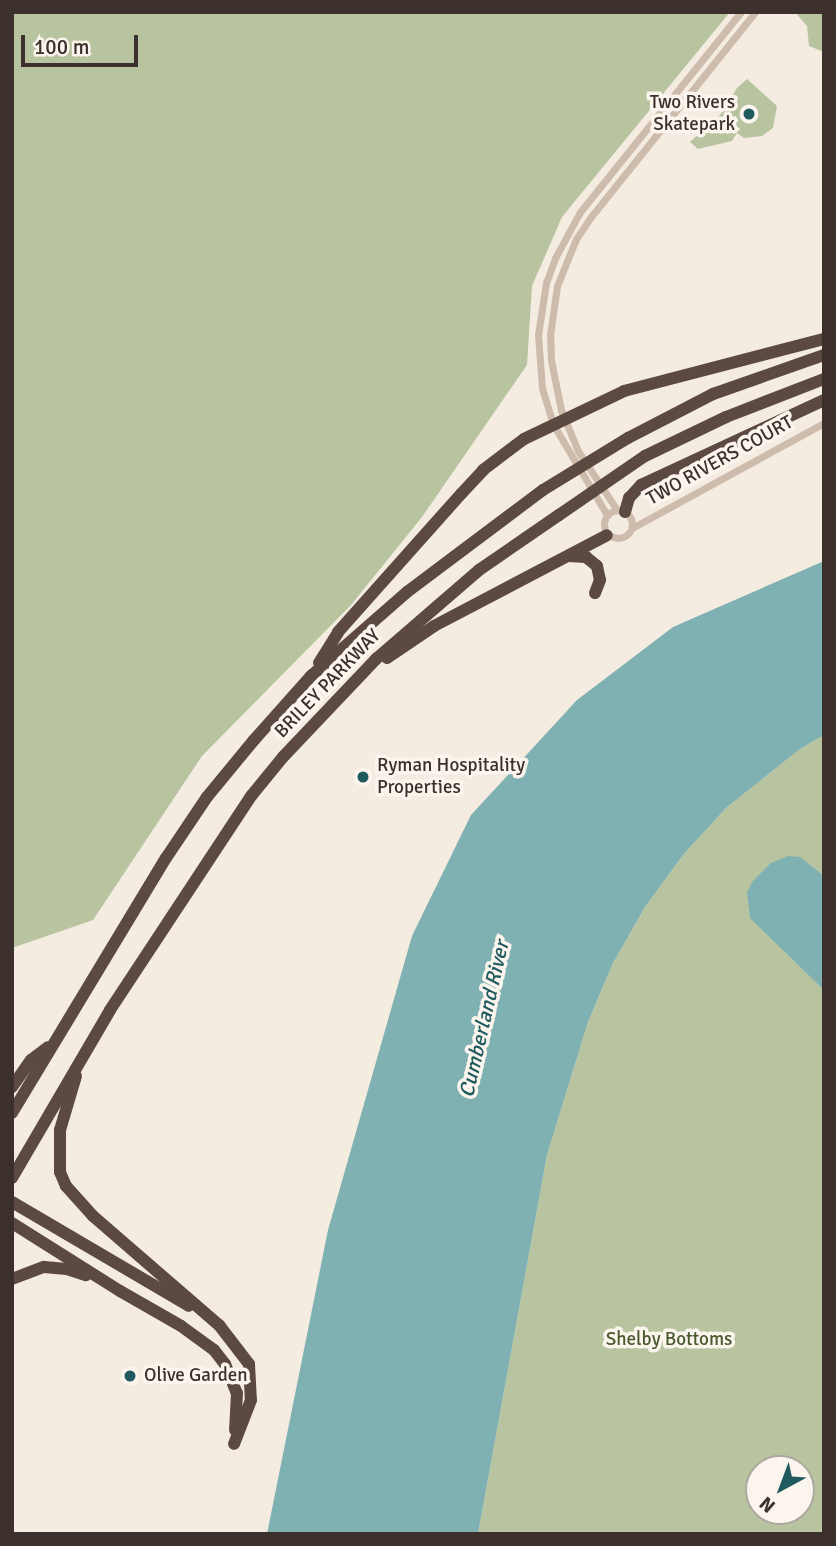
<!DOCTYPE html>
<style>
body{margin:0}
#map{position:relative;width:836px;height:1546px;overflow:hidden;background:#f4ebe1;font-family:Signika,sans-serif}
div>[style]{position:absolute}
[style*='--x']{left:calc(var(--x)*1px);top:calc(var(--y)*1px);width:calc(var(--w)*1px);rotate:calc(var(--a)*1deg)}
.green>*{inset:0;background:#b8c4a0}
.water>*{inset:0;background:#7fb0b2}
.minor>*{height:7px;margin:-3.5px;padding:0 3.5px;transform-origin:3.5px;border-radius:3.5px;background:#cdbbac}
.minor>.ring{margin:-3.5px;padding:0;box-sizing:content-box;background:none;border:7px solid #cdbbac;border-radius:50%}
.motorway>*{height:12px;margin:-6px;padding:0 6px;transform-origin:6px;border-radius:6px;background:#5c4a42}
.motorway-bridge>*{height:12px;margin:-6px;padding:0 6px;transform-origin:6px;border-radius:6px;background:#5c4a42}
.dots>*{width:19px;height:19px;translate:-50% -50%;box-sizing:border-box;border:4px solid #fbf5ee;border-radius:50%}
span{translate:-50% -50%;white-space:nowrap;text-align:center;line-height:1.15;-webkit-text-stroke:7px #fbf5ee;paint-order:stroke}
.poi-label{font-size:19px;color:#3b302b}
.right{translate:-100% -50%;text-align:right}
.left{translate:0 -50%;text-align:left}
.street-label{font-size:19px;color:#3b302b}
.park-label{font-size:19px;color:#4a5a2e}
.water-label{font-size:21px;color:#1f5a5e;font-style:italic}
.frame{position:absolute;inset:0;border:14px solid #3b302b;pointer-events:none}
.north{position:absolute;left:745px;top:1455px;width:70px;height:70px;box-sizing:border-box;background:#fbf5ee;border:2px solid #aea6a0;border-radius:50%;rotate:221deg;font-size:19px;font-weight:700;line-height:28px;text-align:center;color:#3b302b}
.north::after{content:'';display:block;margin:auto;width:24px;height:32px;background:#1f5a5e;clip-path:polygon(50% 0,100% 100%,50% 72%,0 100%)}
.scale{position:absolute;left:21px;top:35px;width:117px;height:32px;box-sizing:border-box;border:4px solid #3b302b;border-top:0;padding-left:9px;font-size:21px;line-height:24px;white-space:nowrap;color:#3b302b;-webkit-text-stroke:5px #fbf5ee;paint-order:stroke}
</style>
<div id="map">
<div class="green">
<div style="clip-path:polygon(12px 12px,730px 12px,562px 217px,532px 286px,527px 365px,422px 517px,351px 605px,202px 756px,93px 920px,12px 948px)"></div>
<div style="clip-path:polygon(795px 12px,824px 12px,824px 52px,809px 46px,807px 26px)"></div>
<div style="clip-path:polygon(747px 79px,777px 106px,773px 128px,762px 136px,744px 138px,737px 133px,732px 141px,698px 149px,690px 142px,720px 115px,737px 88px)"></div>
<div style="clip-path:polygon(evenodd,824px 735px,824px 1534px,478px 1534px,547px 1155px,588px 1022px,613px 963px,645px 907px,683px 855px,726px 808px,800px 749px,824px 735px,759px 1469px,801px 1469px,801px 1511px,759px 1511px,759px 1469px)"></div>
</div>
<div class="water">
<div style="clip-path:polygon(824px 561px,824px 735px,800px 749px,726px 808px,683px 855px,645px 907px,613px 963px,588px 1022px,547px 1155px,478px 1534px,267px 1534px,328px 1230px,412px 936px,471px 815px,577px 700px,673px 627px)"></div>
<div style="clip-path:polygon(788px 856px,800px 857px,824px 876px,824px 990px,750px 918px,747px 892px,753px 881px,771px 863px)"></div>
</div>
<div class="minor">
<div class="ring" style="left:604px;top:510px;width:21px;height:21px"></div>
<div style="--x:617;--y:510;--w:71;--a:-123.5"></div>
<div style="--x:578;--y:451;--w:44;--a:-112.5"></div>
<div style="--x:561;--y:410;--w:51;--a:-101.3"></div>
<div style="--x:551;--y:360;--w:25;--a:-92"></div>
<div style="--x:550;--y:335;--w:49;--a:-81.9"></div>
<div style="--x:557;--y:286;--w:51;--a:-68"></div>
<div style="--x:576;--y:239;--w:25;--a:-56"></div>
<div style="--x:590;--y:218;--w:264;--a:-51.3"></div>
<div style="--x:607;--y:515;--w:106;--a:-120.7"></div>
<div style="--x:553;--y:424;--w:38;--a:-107"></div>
<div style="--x:542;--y:388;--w:53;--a:-94.3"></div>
<div style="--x:538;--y:335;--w:53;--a:-81.3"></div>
<div style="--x:546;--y:283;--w:27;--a:-70"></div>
<div style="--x:555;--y:258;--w:52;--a:-61.5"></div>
<div style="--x:580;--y:212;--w:257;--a:-51.2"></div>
<div style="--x:632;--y:528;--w:219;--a:-28.7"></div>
</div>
<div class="motorway">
<div style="--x:628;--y:438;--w:96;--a:-27.4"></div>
<div style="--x:713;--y:394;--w:118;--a:-19.4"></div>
<div style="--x:645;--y:456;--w:90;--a:-25.7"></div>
<div style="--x:726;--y:417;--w:105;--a:-21.2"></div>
<div style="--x:625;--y:512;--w:15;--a:-74"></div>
<div style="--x:629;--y:498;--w:18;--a:-47"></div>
<div style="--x:641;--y:485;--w:202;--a:-24.9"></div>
<div style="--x:569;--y:556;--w:17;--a:3"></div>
<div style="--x:586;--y:557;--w:14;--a:39"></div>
<div style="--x:597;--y:566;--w:14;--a:78"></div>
<div style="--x:600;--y:580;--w:14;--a:111"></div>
<div style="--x:387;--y:658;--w:57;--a:-34.2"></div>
<div style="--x:434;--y:626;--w:195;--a:-27.7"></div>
<div style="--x:319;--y:663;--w:36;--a:-58"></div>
<div style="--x:338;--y:632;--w:185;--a:-48.3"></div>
<div style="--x:461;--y:494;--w:33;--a:-47"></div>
<div style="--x:483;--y:470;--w:51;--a:-37.1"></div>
<div style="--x:524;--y:439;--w:111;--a:-25.6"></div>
<div style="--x:624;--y:391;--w:207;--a:-14.6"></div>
<div style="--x:76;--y:1076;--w:56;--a:106.5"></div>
<div style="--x:60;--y:1130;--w:42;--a:90"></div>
<div style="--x:60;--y:1172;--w:15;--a:67"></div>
<div style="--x:66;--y:1186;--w:40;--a:48"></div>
<div style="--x:93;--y:1216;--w:167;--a:40.9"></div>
<div style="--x:219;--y:1325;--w:49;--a:52.4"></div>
<div style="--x:249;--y:1364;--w:36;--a:87"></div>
<div style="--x:251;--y:1400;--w:47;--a:111.1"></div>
<div style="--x:12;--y:1087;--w:33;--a:-55"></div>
<div style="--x:31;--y:1060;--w:21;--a:-37"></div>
<div style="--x:12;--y:1113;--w:298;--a:-58.9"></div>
<div style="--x:166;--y:858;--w:73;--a:-56.1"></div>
<div style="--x:207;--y:797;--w:74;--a:-50.5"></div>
<div style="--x:254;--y:740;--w:86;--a:-48.3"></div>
<div style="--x:311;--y:676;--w:128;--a:-41.2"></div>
<div style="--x:407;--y:592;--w:170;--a:-36.9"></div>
<div style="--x:12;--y:1178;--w:194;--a:-59.7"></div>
<div style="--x:110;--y:1010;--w:258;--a:-56.6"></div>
<div style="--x:252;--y:795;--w:49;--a:-50.8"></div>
<div style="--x:283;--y:757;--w:135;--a:-46.5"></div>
<div style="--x:376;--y:659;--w:136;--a:-40.8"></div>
<div style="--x:479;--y:570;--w:97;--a:-34.5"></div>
<div style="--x:12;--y:1202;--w:205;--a:30.4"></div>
<div style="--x:12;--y:1223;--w:128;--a:32.2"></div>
<div style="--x:120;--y:1291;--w:70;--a:29.8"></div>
<div style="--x:181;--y:1326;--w:41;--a:36"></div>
<div style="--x:214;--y:1350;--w:18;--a:52"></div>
<div style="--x:225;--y:1364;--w:31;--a:68"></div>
<div style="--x:237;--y:1393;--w:37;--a:93"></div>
<div style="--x:12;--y:1279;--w:34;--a:-21"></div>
<div style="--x:44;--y:1267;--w:23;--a:5"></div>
<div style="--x:67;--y:1269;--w:20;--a:18"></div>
</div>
<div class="motorway-bridge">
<div style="--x:543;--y:490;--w:100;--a:-31.5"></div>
<div style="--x:559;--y:515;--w:104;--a:-34.5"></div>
</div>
<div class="dots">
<div style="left:749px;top:114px;background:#1f5a5e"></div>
<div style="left:363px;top:777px;background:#1f5a5e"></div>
<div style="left:130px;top:1376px;background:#1f5a5e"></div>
</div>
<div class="poi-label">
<span class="right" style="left:735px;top:114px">Two Rivers<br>Skatepark</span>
<span class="left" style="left:377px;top:777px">Ryman Hospitality<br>Properties</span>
<span class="left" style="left:144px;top:1376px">Olive Garden</span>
</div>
<div class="street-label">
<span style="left:720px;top:461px;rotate:-29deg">TWO RIVERS COURT</span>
<span style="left:328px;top:684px;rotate:-46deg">BRILEY PARKWAY</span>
</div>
<div class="park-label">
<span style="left:669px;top:1340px">Shelby Bottoms</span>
</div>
<div class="water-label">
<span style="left:484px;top:1019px;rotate:-77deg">Cumberland River</span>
</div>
<div class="frame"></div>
<div class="north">N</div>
<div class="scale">100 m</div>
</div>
